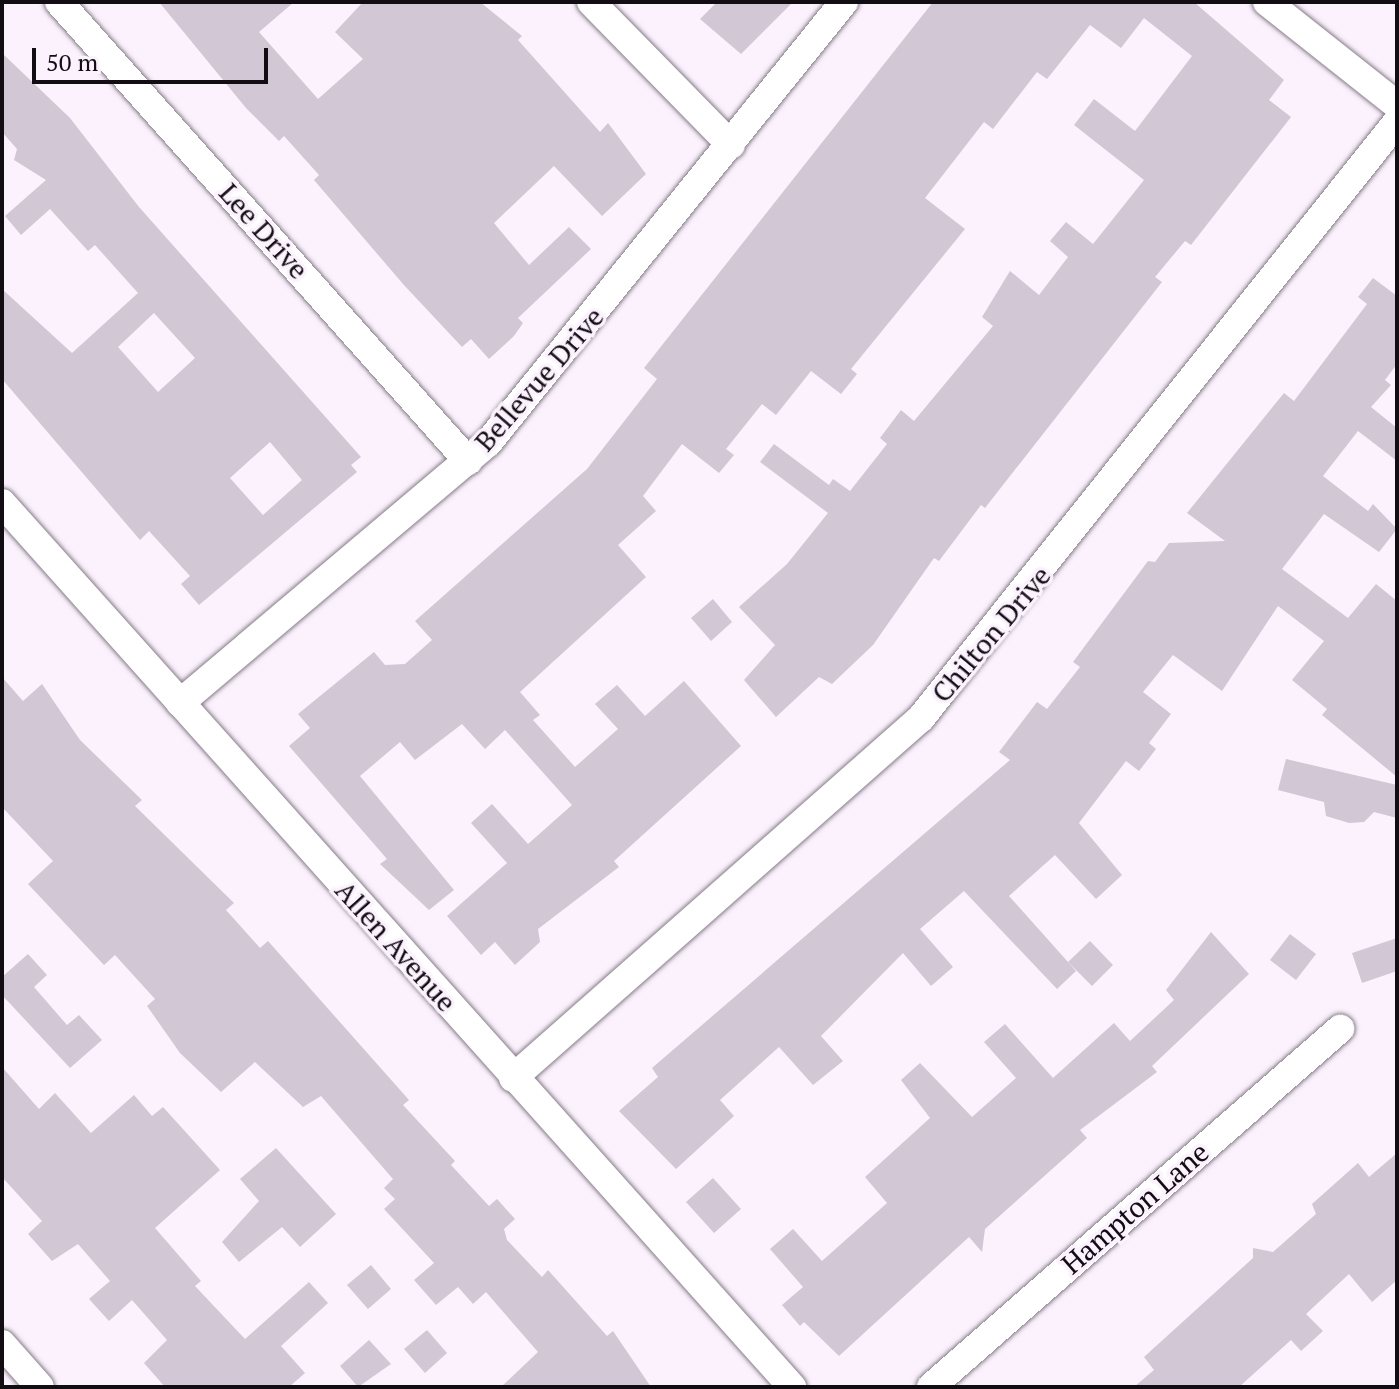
<!DOCTYPE html>
<style>
body{margin:0}
#map{position:relative;width:1399px;height:1389px;overflow:hidden;background:#fbf2fd;font-family:"PT Serif",serif}
div>[style]{position:absolute}
[style*='--x']{left:calc(var(--x)*1px);top:calc(var(--y)*1px);width:calc(var(--w)*1px);rotate:calc(var(--a)*1deg)}
.building>*{inset:0;background:#d2c7d5}
.roads{filter:drop-shadow(0 0 2px #857c88) drop-shadow(0 0 2px #857c88)}
.street>*{height:28px;margin:-14px;padding:0 14px;transform-origin:14px;border-radius:14px;background:#fff}
span{translate:-50% -50%;white-space:nowrap;text-align:center;line-height:1.15;-webkit-text-stroke:7px #fbf2fd;paint-order:stroke}
.street-label{font-size:28px;color:#110d12}
.frame{position:absolute;inset:0;border:4px solid #110d12;pointer-events:none}
.scale{position:absolute;left:32px;top:48px;width:236px;height:36px;box-sizing:border-box;border:4px solid #110d12;border-top:0;padding-left:10px;font-size:24px;line-height:28px;white-space:nowrap;color:#110d12;-webkit-text-stroke:6px #fbf2fd;paint-order:stroke}
</style>
<div id="map">
<div class="building">
<div style="clip-path:polygon(159px 2px,294px 2px,259px 32px,318px 99px,363px 59px,335px 32px,363px 2px,480px 2px,522px 36px,518px 40px,600px 132px,608px 123px,646px 174px,602px 216px,554px 166px,494px 223px,529px 265px,569px 227px,591px 249px,518px 318px,523px 323px,514px 336px,489px 359px,471px 339px,462px 347px,403px 284px,314px 180px,319px 175px,284px 136px,279px 141px,246px 108px)"></div>
<div style="clip-path:polygon(717px 2px,793px 2px,741px 54px,700px 19px)"></div>
<div style="clip-path:polygon(933px 2px,1194px 2px,1284px 80px,1269px 100px,1291px 117px,1191px 245px,1185px 241px,1155px 277px,1162px 282px,985px 508px,981px 505px,939px 561px,934px 558px,873px 645px,832px 684px,819px 677px,776px 717px,744px 680px,775px 645px,739px 607px,787px 564px,828px 513px,760px 462px,774px 444px,829px 485px,833px 479px,850px 491px,887px 444px,880px 438px,901px 410px,914px 421px,993px 326px,982px 317px,1010px 271px,1039px 295px,1068px 257px,1050px 241px,1066px 222px,1093px 244px,1144px 180px,1074px 125px,1094px 99px,1135px 131px,1192px 56px,1144px 18px,1121px 48px,1090px 25px,1047px 79px,1037px 72px,993px 129px,984px 122px,925px 198px,965px 229px,851px 369px,857px 374px,841px 394px,811px 371px,776px 415px,762px 404px,726px 449px,734px 455px,719px 473px,682px 444px,643px 496px,656px 511px,618px 545px,646px 577px,520px 692px,540px 715px,533px 720px,575px 767px,618px 729px,595px 704px,617px 685px,645px 716px,684px 681px,741px 746px,614px 861px,619px 867px,538px 929px,540px 942px,515px 965px,495px 942px,481px 955px,447px 916px,507px 863px,471px 823px,492px 804px,528px 844px,572px 805px,505px 730px,485px 749px,462px 724px,415px 760px,400px 742px,360px 776px,454px 890px,429px 910px,380px 864px,387px 859px,289px 746px,310px 728px,298px 714px,374px 652px,385px 665px,405px 664px,432px 640px,415px 621px,587px 469px,657px 379px,644px 368px)"></div>
<div style="clip-path:polygon(evenodd,2px 53px,70px 118px,139px 207px,361px 457px,351px 465px,357px 472px,199px 605px,181px 584px,190px 576px,149px 531px,140px 540px,2px 379px,2px 289px,72px 353px,138px 293px,95px 245px,88px 251px,50px 209px,21px 235px,5px 216px,46px 180px,14px 160px,17px 149px,2px 132px,2px 53px,154px 313px,195px 358px,158px 392px,118px 347px,154px 313px,2px 53px,270px 442px,302px 480px,263px 515px,230px 478px,270px 442px)"></div>
<div style="clip-path:polygon(1373px 278px,1397px 296px,1397px 364px,1385px 380px,1391px 385px,1371px 407px,1397px 428px,1397px 461px,1358px 431px,1323px 476px,1368px 511px,1373px 504px,1397px 529px,1379px 552px,1324px 514px,1282px 569px,1348px 618px,1376px 584px,1397px 601px,1397px 777px,1322px 715px,1327px 709px,1292px 680px,1324px 641px,1278px 606px,1222px 691px,1173px 655px,1143px 692px,1171px 714px,1149px 743px,1156px 749px,1139px 771px,1126px 761px,1079px 823px,1122px 875px,1096px 899px,1055px 855px,1009px 896px,1076px 971px,1057px 989px,964px 891px,920px 929px,953px 967px,931px 986px,903px 953px,821px 1036px,843px 1061px,813px 1085px,779px 1047px,720px 1100px,734px 1116px,676px 1169px,619px 1111px,658px 1077px,652px 1068px,1010px 760px,999px 752px,1037px 702px,1047px 709px,1080px 667px,1073px 662px,1148px 561px,1155px 562px,1169px 543px,1225px 541px,1187px 513px,1284px 393px,1294px 401px,1367px 304px,1358px 297px)"></div>
<div style="clip-path:polygon(713px 599px,732px 622px,711px 641px,691px 618px)"></div>
<div style="clip-path:polygon(2px 677px,23px 701px,42px 684px,80px 740px,142px 800px,135px 806px,234px 903px,226px 910px,260px 948px,268px 941px,409px 1100px,403px 1105px,455px 1161px,451px 1165px,489px 1206px,497px 1199px,515px 1219px,504px 1229px,507px 1240px,542px 1277px,548px 1270px,607px 1336px,613px 1331px,651px 1387px,501px 1387px,538px 1352px,486px 1292px,473px 1304px,458px 1287px,436px 1305px,414px 1280px,434px 1263px,384px 1209px,395px 1199px,384px 1188px,393px 1179px,321px 1096px,303px 1107px,255px 1062px,221px 1092px,180px 1053px,147px 1006px,155px 999px,115px 955px,104px 965px,28px 884px,53px 861px,2px 807px)"></div>
<div style="clip-path:polygon(1286px 759px,1397px 785px,1397px 818px,1374px 812px,1364px 822px,1349px 823px,1326px 816px,1324px 802px,1278px 790px)"></div>
<div style="clip-path:polygon(1211px 932px,1249px 974px,1152px 1066px,1157px 1072px,1080px 1130px,1087px 1138px,985px 1229px,982px 1252px,969px 1237px,839px 1356px,804px 1322px,800px 1326px,782px 1305px,803px 1287px,770px 1249px,793px 1229px,822px 1261px,887px 1203px,865px 1177px,930px 1118px,901px 1080px,920px 1063px,972px 1117px,1016px 1078px,984px 1042px,1005px 1024px,1053px 1078px,1114px 1023px,1130px 1041px,1174px 1000px,1166px 990px)"></div>
<div style="clip-path:polygon(1290px 934px,1316px 954px,1296px 980px,1270px 960px)"></div>
<div style="clip-path:polygon(1397px 938px,1397px 971px,1362px 983px,1352px 953px)"></div>
<div style="clip-path:polygon(1090px 941px,1113px 965px,1092px 986px,1068px 962px)"></div>
<div style="clip-path:polygon(28px 954px,47px 975px,34px 987px,67px 1025px,79px 1015px,102px 1040px,70px 1068px,2px 995px,2px 977px)"></div>
<div style="clip-path:polygon(2px 1067px,39px 1109px,55px 1093px,91px 1133px,134px 1095px,152px 1116px,163px 1107px,220px 1170px,155px 1228px,201px 1281px,195px 1286px,245px 1339px,309px 1282px,328px 1303px,281px 1346px,305px 1373px,289px 1387px,165px 1387px,144px 1363px,167px 1340px,132px 1300px,109px 1321px,89px 1299px,110px 1281px,78px 1244px,52px 1261px,28px 1234px,42px 1221px,2px 1177px)"></div>
<div style="clip-path:polygon(276px 1148px,336px 1214px,300px 1247px,282px 1227px,239px 1262px,222px 1242px,259px 1201px,240px 1179px)"></div>
<div style="clip-path:polygon(1397px 1153px,1397px 1280px,1372px 1302px,1349px 1274px,1306px 1314px,1323px 1331px,1301px 1351px,1291px 1340px,1239px 1387px,1134px 1387px,1154px 1370px,1144px 1357px,1253px 1258px,1253px 1248px,1273px 1252px,1316px 1214px,1312px 1204px,1358px 1163px,1369px 1177px)"></div>
<div style="clip-path:polygon(713px 1178px,741px 1209px,714px 1233px,686px 1202px)"></div>
<div style="clip-path:polygon(371px 1265px,391px 1289px,368px 1309px,347px 1285px)"></div>
<div style="clip-path:polygon(427px 1330px,447px 1353px,425px 1373px,404px 1349px)"></div>
<div style="clip-path:polygon(369px 1340px,391px 1364px,358px 1387px,340px 1366px)"></div>
</div>
<div class="roads">
<div class="street">
<div style="--x:59;--y:2;--w:615;--a:48.3"></div>
<div style="--x:591;--y:2;--w:200;--a:45.6"></div>
<div style="--x:1267;--y:2;--w:166;--a:38.4"></div>
<div style="--x:2;--y:503;--w:1186;--a:48.21"></div>
<div style="--x:180;--y:703;--w:403;--a:-40.2"></div>
<div style="--x:488;--y:443;--w:567;--a:-51.09"></div>
<div style="--x:513;--y:1078;--w:544;--a:-41.42"></div>
<div style="--x:921;--y:718;--w:763;--a:-51.39"></div>
<div style="--x:2;--y:1344;--w:57;--a:48.5"></div>
<div style="--x:931;--y:1387;--w:544;--a:-41.2"></div>
</div>
</div>
<div class="street-label">
<span style="left:264px;top:231px;rotate:48deg">Lee Drive</span>
<span style="left:539px;top:379px;rotate:-49deg">Bellevue Drive</span>
<span style="left:991px;top:634px;rotate:-50deg">Chilton Drive</span>
<span style="left:396px;top:946px;rotate:48deg">Allen Avenue</span>
<span style="left:1135px;top:1208px;rotate:-41deg">Hampton Lane</span>
</div>
<div class="frame"></div>
<div class="scale">50 m</div>
</div>
